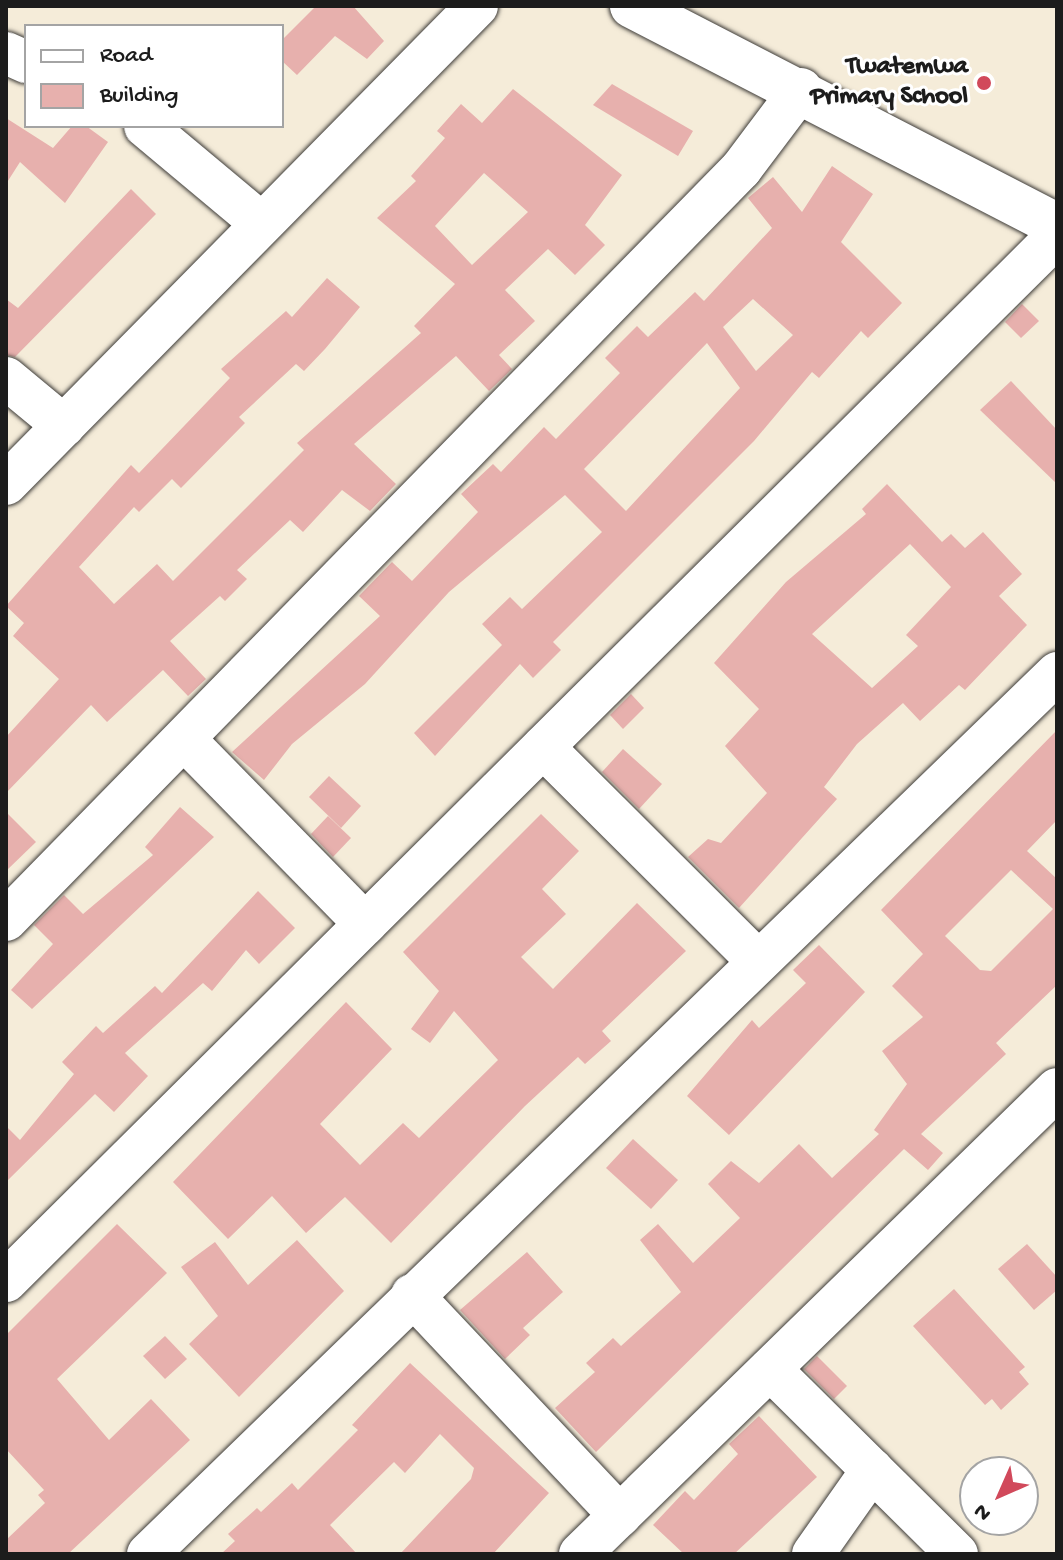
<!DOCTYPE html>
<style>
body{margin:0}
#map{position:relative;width:1063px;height:1560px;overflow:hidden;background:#f5ecd9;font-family:"Gochi Hand",sans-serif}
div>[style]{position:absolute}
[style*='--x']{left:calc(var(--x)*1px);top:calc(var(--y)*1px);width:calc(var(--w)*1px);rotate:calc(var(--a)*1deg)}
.building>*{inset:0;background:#e7b0ad}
.roads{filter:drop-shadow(0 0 2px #3d3b38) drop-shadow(0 0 2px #3d3b38)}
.minor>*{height:42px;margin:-21px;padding:0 21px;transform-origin:21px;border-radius:21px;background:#fff}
.major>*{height:44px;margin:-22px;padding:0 22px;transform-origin:22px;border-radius:22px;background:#fff}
.dots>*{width:22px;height:22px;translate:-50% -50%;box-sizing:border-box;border:4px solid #fff;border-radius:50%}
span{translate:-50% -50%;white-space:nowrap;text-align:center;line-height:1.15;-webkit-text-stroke:6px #fff;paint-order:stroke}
.poi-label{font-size:26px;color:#1c1c1c;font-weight:700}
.right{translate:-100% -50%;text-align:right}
.frame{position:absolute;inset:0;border:8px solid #1c1c1c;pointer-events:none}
.legend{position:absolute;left:24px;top:24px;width:260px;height:104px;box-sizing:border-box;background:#fff;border:2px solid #a4a4a4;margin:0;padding:10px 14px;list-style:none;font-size:24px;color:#1c1c1c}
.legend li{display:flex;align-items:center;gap:16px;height:40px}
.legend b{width:40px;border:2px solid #a4a4a4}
.north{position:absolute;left:959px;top:1456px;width:80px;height:80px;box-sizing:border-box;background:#fff;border:2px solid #a4a4a4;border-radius:50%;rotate:225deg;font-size:22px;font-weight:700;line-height:32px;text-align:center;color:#1c1c1c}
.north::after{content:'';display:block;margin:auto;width:28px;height:36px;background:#d1495b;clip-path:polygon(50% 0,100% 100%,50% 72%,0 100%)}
</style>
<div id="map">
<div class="building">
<div style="clip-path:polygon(316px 6px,353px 6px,384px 41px,367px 59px,335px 36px,297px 75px,282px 61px,282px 40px)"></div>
<div style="clip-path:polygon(612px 84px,693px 131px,678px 156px,593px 105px)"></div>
<div style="clip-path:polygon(evenodd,513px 89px,622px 175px,585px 225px,605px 245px,575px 275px,548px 249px,505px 290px,535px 321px,499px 355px,512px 369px,489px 391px,456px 356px,354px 444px,396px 484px,370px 511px,342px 490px,303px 532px,290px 520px,237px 570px,247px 579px,225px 601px,220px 596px,170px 641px,206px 679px,188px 696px,163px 670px,107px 722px,91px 705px,6px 793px,6px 737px,59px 679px,13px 636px,24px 623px,6px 606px,131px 465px,139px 473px,230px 378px,221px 369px,286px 311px,292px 317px,327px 278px,360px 307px,325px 349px,304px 371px,296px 364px,239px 417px,245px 423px,181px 488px,172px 479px,139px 512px,134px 507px,79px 567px,114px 604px,157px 564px,173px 581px,304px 450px,297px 443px,421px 333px,414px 326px,455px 284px,377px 218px,416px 181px,411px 176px,445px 138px,437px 131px,461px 104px,482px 123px,513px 89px,484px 173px,528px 212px,472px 265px,435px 226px,484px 173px)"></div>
<div style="clip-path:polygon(6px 118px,53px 148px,72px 126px,86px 126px,108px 142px,65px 203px,20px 162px,6px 184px)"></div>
<div style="clip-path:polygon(evenodd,832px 166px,873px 194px,841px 242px,902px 303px,868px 338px,861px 331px,819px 378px,812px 372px,754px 441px,553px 642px,561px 650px,533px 678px,520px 664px,435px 756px,414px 733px,502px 645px,482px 624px,510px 597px,522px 609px,602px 532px,565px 495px,449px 592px,365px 684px,292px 744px,264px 780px,232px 752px,380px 616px,359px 596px,392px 562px,412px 581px,478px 512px,461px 494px,493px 464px,501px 472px,544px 427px,556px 439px,620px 373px,605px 358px,637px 326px,648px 337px,695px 292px,704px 301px,772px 228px,748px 198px,773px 177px,802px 212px,832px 166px,753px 299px,793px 335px,756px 371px,723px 327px,753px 299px,832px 166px,707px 343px,740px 388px,626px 511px,584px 469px,707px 343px)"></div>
<div style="clip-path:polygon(131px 189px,156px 214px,15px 357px,6px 355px,6px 299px,18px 308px)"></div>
<div style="clip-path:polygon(1022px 304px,1039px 321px,1021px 338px,1005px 322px)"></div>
<div style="clip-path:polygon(1011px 381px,1057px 430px,1057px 484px,980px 410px)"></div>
<div style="clip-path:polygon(evenodd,887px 484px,942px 542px,951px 534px,965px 548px,983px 532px,1022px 574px,999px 596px,1027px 625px,965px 690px,959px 685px,920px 721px,903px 703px,857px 744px,824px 787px,837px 799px,739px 908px,688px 857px,708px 839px,721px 843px,767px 793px,725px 746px,759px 709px,714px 663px,786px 582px,866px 514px,862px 509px,887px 484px,910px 544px,951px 587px,906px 635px,918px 646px,872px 688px,812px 634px,910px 544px)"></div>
<div style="clip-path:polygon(631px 694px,644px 708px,623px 729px,610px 715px)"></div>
<div style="clip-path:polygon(evenodd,1057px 730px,1057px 820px,1027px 851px,1057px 879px,1057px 985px,996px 1043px,1006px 1054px,921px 1134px,943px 1153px,928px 1170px,904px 1149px,596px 1452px,555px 1408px,595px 1372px,586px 1363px,613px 1338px,621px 1346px,681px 1292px,640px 1240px,658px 1224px,693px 1263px,740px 1218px,708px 1184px,731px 1161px,759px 1183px,799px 1144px,832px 1178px,879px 1134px,874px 1130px,907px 1084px,882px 1051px,923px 1017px,892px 986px,923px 954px,881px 910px,1057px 730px,1011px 870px,1053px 909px,991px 971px,980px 970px,945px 936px,1011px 870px)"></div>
<div style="clip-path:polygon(623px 749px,662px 784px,639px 809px,602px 772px)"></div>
<div style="clip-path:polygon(329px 776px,361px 806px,341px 828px,309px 797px)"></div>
<div style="clip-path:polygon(180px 807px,214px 837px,32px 1009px,11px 990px,53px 944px,34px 925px,64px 895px,83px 914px,153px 855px,145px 847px)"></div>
<div style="clip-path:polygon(6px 812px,36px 842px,6px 871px)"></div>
<div style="clip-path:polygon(541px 814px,579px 851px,542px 889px,566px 914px,521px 957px,553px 989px,637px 903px,686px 951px,602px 1031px,611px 1041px,585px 1064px,578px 1057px,525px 1106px,391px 1243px,345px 1197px,306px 1233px,272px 1196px,228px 1239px,173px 1182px,346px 1002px,392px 1049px,320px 1124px,360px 1165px,403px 1123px,419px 1138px,498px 1060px,454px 1011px,430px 1043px,411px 1029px,439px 991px,403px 952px)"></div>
<div style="clip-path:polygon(328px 816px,351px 838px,333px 857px,311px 834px)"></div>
<div style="clip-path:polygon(258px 891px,295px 928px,259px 964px,246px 950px,212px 991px,203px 983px,125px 1053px,148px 1076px,114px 1112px,95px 1094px,6px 1182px,6px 1126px,20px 1140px,74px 1074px,62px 1062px,96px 1026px,103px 1033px,155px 986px,162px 993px)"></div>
<div style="clip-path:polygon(819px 945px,865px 992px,729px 1135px,687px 1096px,752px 1020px,759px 1028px,806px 983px,793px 970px)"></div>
<div style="clip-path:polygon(633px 1139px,678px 1180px,651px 1209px,606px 1168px)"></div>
<div style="clip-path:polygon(117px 1224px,167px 1273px,57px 1379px,109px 1440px,151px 1399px,190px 1440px,68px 1554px,6px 1554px,6px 1540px,45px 1503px,38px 1495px,44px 1490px,6px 1449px,6px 1335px)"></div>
<div style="clip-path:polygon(297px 1240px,344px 1291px,239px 1397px,189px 1344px,218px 1316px,181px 1267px,215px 1242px,248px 1285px)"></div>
<div style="clip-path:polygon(1027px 1244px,1057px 1277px,1057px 1290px,1034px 1310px,998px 1269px)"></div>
<div style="clip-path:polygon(527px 1252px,563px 1292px,523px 1328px,530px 1335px,505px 1359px,460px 1310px)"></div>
<div style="clip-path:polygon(954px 1289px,1025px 1367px,1019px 1372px,1029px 1384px,1001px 1410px,992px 1399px,985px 1405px,913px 1326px)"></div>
<div style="clip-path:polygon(165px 1336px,187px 1359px,165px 1379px,143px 1356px)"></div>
<div style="clip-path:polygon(817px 1356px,847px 1386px,834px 1399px,804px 1369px)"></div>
<div style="clip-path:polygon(410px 1363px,549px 1493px,493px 1554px,400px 1554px,471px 1479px,474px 1468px,440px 1434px,405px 1473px,394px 1462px,330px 1525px,357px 1554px,221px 1554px,235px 1541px,228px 1534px,257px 1508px,261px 1512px,292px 1483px,298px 1490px,358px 1430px,352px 1425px)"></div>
<div style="clip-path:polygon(759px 1416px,817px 1477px,734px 1554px,684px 1554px,653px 1525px,685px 1491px,694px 1500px,738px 1454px,729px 1444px)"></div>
</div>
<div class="roads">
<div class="minor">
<div style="--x:6;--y:53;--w:22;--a:24"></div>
<div style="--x:145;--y:126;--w:151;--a:39.9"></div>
<div style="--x:6;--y:378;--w:75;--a:39.6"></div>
<div style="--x:6;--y:484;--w:671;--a:-45.42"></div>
<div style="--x:186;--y:741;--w:256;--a:45.6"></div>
<div style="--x:543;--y:747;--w:302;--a:44.9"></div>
<div style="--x:6;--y:920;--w:1051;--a:-45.62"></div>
<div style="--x:741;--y:169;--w:100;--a:-53.1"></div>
<div style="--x:6;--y:1281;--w:1482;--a:-44.84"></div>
<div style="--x:412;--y:1295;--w:303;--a:46.7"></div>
<div style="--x:770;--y:1369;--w:263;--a:44.7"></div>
<div style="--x:148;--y:1554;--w:1266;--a:-44.1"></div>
<div style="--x:580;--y:1554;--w:666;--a:-44.27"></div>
<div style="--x:813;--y:1554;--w:103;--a:-54.9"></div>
</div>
<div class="major">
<div style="--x:632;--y:6;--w:478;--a:27.3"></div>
</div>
</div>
<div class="dots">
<div style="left:984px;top:83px;background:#d1495b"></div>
</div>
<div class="poi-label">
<span class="right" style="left:968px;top:83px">Twatemwa<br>Primary School</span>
</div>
<div class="frame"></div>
<ul class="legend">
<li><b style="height:10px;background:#fff"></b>Road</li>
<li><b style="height:22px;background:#e7b0ad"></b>Building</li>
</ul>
<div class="north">N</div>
</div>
